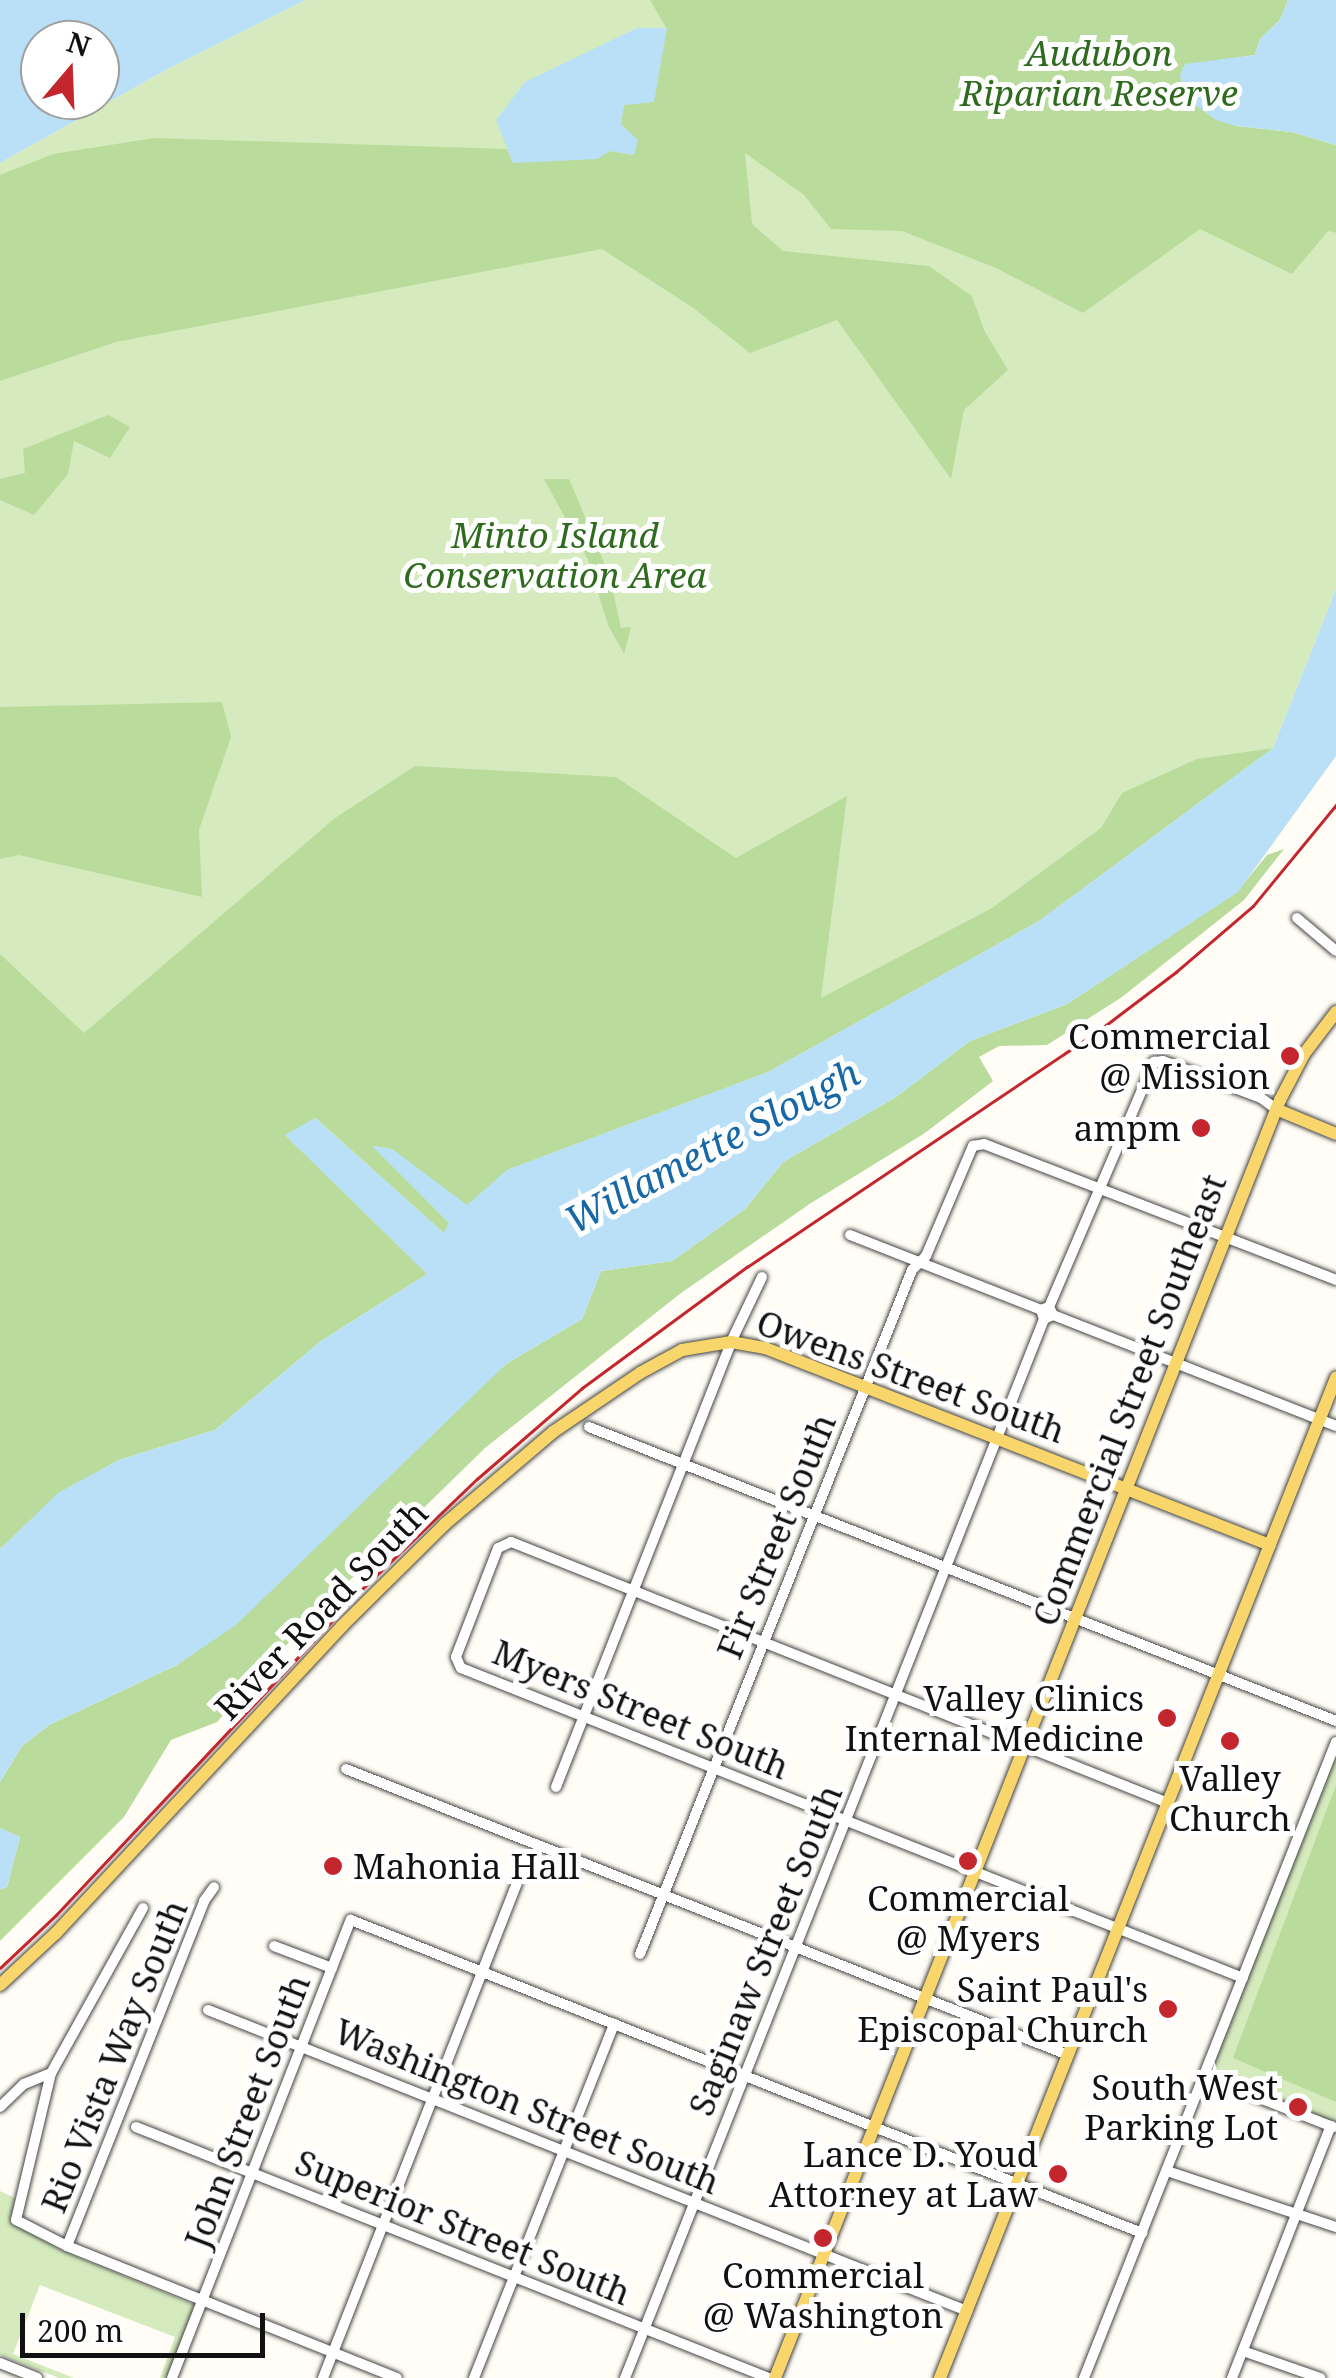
<!DOCTYPE html>
<style>
body{margin:0}
#map{position:relative;width:1336px;height:2378px;overflow:hidden;background:#fffdf5;font-family:"Noto Serif",serif}
div>[style]{position:absolute}
[style*='--x']{left:calc(var(--x)*1px);top:calc(var(--y)*1px);width:calc(var(--w)*1px);rotate:calc(var(--a)*1deg)}
.green>*{inset:0;background:#d5ebbd}
.forest>*{inset:0;background:#b9dc9c}
.water>*{inset:0;background:#b9e0f7}
.roads{filter:drop-shadow(0 0 2px #444) drop-shadow(0 0 2px #444)}
.minor>*{height:10px;margin:-5px;padding:0 5px;transform-origin:5px;border-radius:5px;background:#fff}
.major>*{height:12px;margin:-6px;padding:0 6px;transform-origin:6px;border-radius:6px;background:#f9d66b}
.rail>*{height:2.5px;margin:-1.25px;padding:0 1.25px;transform-origin:1.25px;border-radius:1.25px;background:#c4262e}
.dots>*{width:28px;height:28px;translate:-50% -50%;box-sizing:border-box;border:5px solid #fff;border-radius:50%}
span{translate:-50% -50%;white-space:nowrap;text-align:center;line-height:1.15;-webkit-text-stroke:10px #fff;paint-order:stroke}
.park-label{font-size:35px;color:#2f6b1f;font-style:italic}
.poi-label{font-size:35px;color:#111}
.right{translate:-100% -50%;text-align:right}
.left{translate:0 -50%;text-align:left}
.street-label{font-size:35px;color:#111}
.water-label{font-size:38px;color:#1768a6;font-style:italic}
.north{position:absolute;left:20px;top:20px;width:100px;height:100px;box-sizing:border-box;background:#fff;border:2px solid #a0a0a0;border-radius:50%;rotate:19deg;font-size:28px;font-weight:700;line-height:40px;text-align:center;color:#111}
.north::after{content:'';display:block;margin:auto;width:35px;height:45px;background:#c4262e;clip-path:polygon(50% 0,100% 100%,50% 72%,0 100%)}
.scale{position:absolute;left:20px;top:2313px;width:245px;height:45px;box-sizing:border-box;border:5px solid #111;border-top:0;padding-left:12px;font-size:30px;line-height:35px;white-space:nowrap;color:#111;-webkit-text-stroke:8px #fff;paint-order:stroke}
</style>
<div id="map">
<div class="green">
<div style="clip-path:polygon(306px 0,985px 0,950px 98px,1336px 233px,1336px 589px,1273px 748px,1039px 921px,768px 1072px,59px 1493px,0 1549px,0 163px,166px 70px)"></div>
<div style="clip-path:polygon(1336px 1754px,1336px 2125px,1215px 2075px,1212px 2067px)"></div>
<div style="clip-path:polygon(0 2191px,15px 2198px,12px 2222px,63px 2251px,197px 2306px,169px 2378px,160px 2378px,175px 2337px,40px 2285px,13px 2354px,74px 2378px,59px 2378px,0 2355px)"></div>
</div>
<div class="forest">
<div style="clip-path:polygon(650px 0,1288px 0,1280px 20px,1260px 39px,1255px 55px,1221px 60px,1236px 126px,1292px 132px,1336px 145px,1336px 233px,1328px 231px,1292px 274px,1200px 229px,1083px 313px,996px 268px,902px 231px,831px 229px,804px 195px,745px 153px,752px 224px,783px 251px,929px 266px,972px 296px,984px 330px,1008px 370px,964px 410px,951px 479px,837px 320px,750px 353px,692px 307px,602px 249px,116px 342px,0 381px,0 175px,53px 154px,154px 138px,507px 149px,513px 163px,610px 151px,633px 155px,621px 124px,624px 104px,667px 29px)"></div>
<div style="clip-path:polygon(108px 415px,130px 427px,110px 458px,74px 441px,68px 474px,34px 515px,0 500px,0 479px,25px 473px,23px 449px)"></div>
<div style="clip-path:polygon(544px 479px,569px 479px,610px 577px,621px 628px,631px 627px,624px 654px,608px 625px,588px 560px)"></div>
<div style="clip-path:polygon(222px 702px,231px 737px,199px 830px,202px 897px,19px 855px,0 859px,0 707px)"></div>
<div style="clip-path:polygon(1273px 748px,1039px 921px,768px 1072px,507px 1170px,467px 1206px,392px 1149px,374px 1146px,449px 1223px,444px 1233px,316px 1118px,286px 1136px,427px 1274px,321px 1341px,215px 1430px,119px 1460px,59px 1493px,0 1549px,0 954px,84px 1033px,335px 818px,415px 766px,616px 777px,736px 858px,847px 796px,821px 998px,992px 908px,1101px 828px,1122px 793px,1197px 759px)"></div>
<div style="clip-path:polygon(1284px 849px,1244px 900px,1122px 997px,1047px 1045px,999px 1046px,979px 1057px,993px 1081px,925px 1133px,811px 1203px,681px 1293px,485px 1448px,307px 1622px,217px 1722px,171px 1740px,124px 1817px,0 1941px,0 1889px,7px 1887px,20px 1837px,0 1828px,0 1782px,22px 1746px,49px 1725px,177px 1665px,506px 1364px,582px 1319px,601px 1271px,672px 1261px,745px 1209px,783px 1162px,896px 1097px,970px 1041px,1067px 1004px,1237px 892px,1267px 855px)"></div>
<div style="clip-path:polygon(1336px 1785px,1336px 2102px,1233px 2058px)"></div>
</div>
<div class="water">
<div style="clip-path:polygon(evenodd,0 0,306px 0,166px 70px,0 163px,0 0,40px 40px,100px 40px,100px 100px,40px 100px,40px 40px)"></div>
<div style="clip-path:polygon(1288px 0,1336px 0,1336px 145px,1292px 132px,1236px 126px,1216px 120px,1194px 104px,1182px 87px,1180px 75px,1185px 64px,1255px 55px,1260px 39px,1280px 20px)"></div>
<div style="clip-path:polygon(637px 28px,667px 28px,654px 102px,624px 105px,621px 124px,638px 140px,634px 155px,610px 151px,597px 159px,513px 163px,496px 120px,525px 82px)"></div>
<div style="clip-path:polygon(1336px 589px,1336px 756px,1238px 892px,1067px 1004px,970px 1041px,896px 1097px,783px 1162px,745px 1209px,672px 1261px,601px 1271px,582px 1319px,506px 1364px,236px 1625px,177px 1665px,49px 1725px,22px 1746px,0 1782px,0 1549px,58px 1493px,119px 1460px,215px 1430px,321px 1341px,427px 1274px,285px 1135px,315px 1118px,444px 1233px,449px 1223px,372px 1146px,392px 1149px,467px 1205px,507px 1170px,768px 1072px,1039px 921px,1273px 748px)"></div>
<div style="clip-path:polygon(0 1828px,20px 1837px,7px 1887px,0 1889px)"></div>
</div>
<div class="roads">
<div class="minor">
<div style="--x:1297;--y:918;--w:51;--a:40.2"></div>
<div style="--x:850;--y:1235;--w:205;--a:21.4"></div>
<div style="--x:1049;--y:1307;--w:267;--a:-66.8"></div>
<div style="--x:1154;--y:1062;--w:9;--a:-6"></div>
<div style="--x:1163;--y:1061;--w:105;--a:20.7"></div>
<div style="--x:1261;--y:1098;--w:19;--a:36"></div>
<div style="--x:1053;--y:1315;--w:304;--a:21.4"></div>
<div style="--x:589;--y:1427;--w:803;--a:21.48"></div>
<div style="--x:346;--y:1769;--w:777;--a:21.61"></div>
<div style="--x:556;--y:1787;--w:478;--a:-68.5"></div>
<div style="--x:731;--y:1342;--w:72;--a:-64.5"></div>
<div style="--x:1168;--y:1803;--w:707;--a:-158.33"></div>
<div style="--x:511;--y:1542;--w:14;--a:155"></div>
<div style="--x:498;--y:1548;--w:117;--a:111.1"></div>
<div style="--x:456;--y:1657;--w:12;--a:66"></div>
<div style="--x:461;--y:1668;--w:841;--a:21.62"></div>
<div style="--x:143;--y:1908;--w:189;--a:119.1"></div>
<div style="--x:51;--y:2073;--w:151;--a:103.4"></div>
<div style="--x:16;--y:2220;--w:57;--a:27"></div>
<div style="--x:67;--y:2246;--w:355;--a:21.8"></div>
<div style="--x:274;--y:1946;--w:62;--a:20.8"></div>
<div style="--x:640;--y:1954;--w:736;--a:-68.31"></div>
<div style="--x:912;--y:1270;--w:20;--a:-45"></div>
<div style="--x:926;--y:1256;--w:120;--a:-66.9"></div>
<div style="--x:973;--y:1146;--w:11;--a:-10"></div>
<div style="--x:984;--y:1144;--w:377;--a:21.1"></div>
<div style="--x:208;--y:2010;--w:817;--a:21.63"></div>
<div style="--x:1204;--y:2076;--w:139;--a:21.6"></div>
<div style="--x:0;--y:2107;--w:33;--a:-44"></div>
<div style="--x:24;--y:2084;--w:29;--a:-22"></div>
<div style="--x:136;--y:2127;--w:681;--a:21.63"></div>
<div style="--x:1167;--y:2171;--w:178;--a:18.3"></div>
<div style="--x:67;--y:2246;--w:371;--a:-68.3"></div>
<div style="--x:204;--y:1901;--w:17;--a:-54"></div>
<div style="--x:1243;--y:2351;--w:82;--a:19.3"></div>
<div style="--x:0;--y:2363;--w:40;--a:22"></div>
<div style="--x:172;--y:2378;--w:492;--a:-68.7"></div>
<div style="--x:351;--y:1920;--w:851;--a:21.59"></div>
<div style="--x:323;--y:2378;--w:532;--a:-68.6"></div>
<div style="--x:474;--y:2378;--w:381;--a:-68.4"></div>
<div style="--x:625;--y:2378;--w:1139;--a:-68.41"></div>
<div style="--x:1044;--y:1319;--w:9;--a:-108"></div>
<div style="--x:1041;--y:1310;--w:9;--a:-21"></div>
<div style="--x:1049;--y:1307;--w:9;--a:63"></div>
<div style="--x:1053;--y:1315;--w:10;--a:156"></div>
<div style="--x:1084;--y:2378;--w:684;--a:-68.39"></div>
<div style="--x:1232;--y:2378;--w:271;--a:-68.6"></div>
</div>
<div class="major">
<div style="--x:1276;--y:1109;--w:65;--a:22.6"></div>
<div style="--x:0;--y:1985;--w:76;--a:-42.9"></div>
<div style="--x:56;--y:1933;--w:420;--a:-47"></div>
<div style="--x:342;--y:1626;--w:145;--a:-44.7"></div>
<div style="--x:445;--y:1524;--w:142;--a:-40.4"></div>
<div style="--x:553;--y:1432;--w:105;--a:-34.1"></div>
<div style="--x:640;--y:1373;--w:48;--a:-28.7"></div>
<div style="--x:682;--y:1350;--w:50;--a:-9.3"></div>
<div style="--x:731;--y:1342;--w:35;--a:10"></div>
<div style="--x:765;--y:1348;--w:542;--a:21.31"></div>
<div style="--x:775;--y:2378;--w:1374;--a:-68.44"></div>
<div style="--x:1280;--y:1100;--w:52;--a:-62.4"></div>
<div style="--x:1304;--y:1054;--w:53;--a:-52.7"></div>
<div style="--x:940;--y:2378;--w:1076;--a:-68.4"></div>
</div>
</div>
<div class="rail">
<div style="--x:0;--y:1968;--w:77;--a:-43.4"></div>
<div style="--x:56;--y:1915;--w:443;--a:-46.8"></div>
<div style="--x:359;--y:1592;--w:163;--a:-43.8"></div>
<div style="--x:477;--y:1479;--w:139;--a:-40.9"></div>
<div style="--x:582;--y:1388;--w:205;--a:-36.3"></div>
<div style="--x:747;--y:1267;--w:428;--a:-33.9"></div>
<div style="--x:1102;--y:1028;--w:93;--a:-37.1"></div>
<div style="--x:1176;--y:972;--w:101;--a:-40.6"></div>
<div style="--x:1253;--y:906;--w:131;--a:-50.6"></div>
</div>
<div class="dots">
<div style="left:1290px;top:1056px;background:#c4262e"></div>
<div style="left:1201px;top:1128px;background:#c4262e"></div>
<div style="left:1167px;top:1718px;background:#c4262e"></div>
<div style="left:1230px;top:1741px;background:#c4262e"></div>
<div style="left:968px;top:1861px;background:#c4262e"></div>
<div style="left:333px;top:1866px;background:#c4262e"></div>
<div style="left:1168px;top:2009px;background:#c4262e"></div>
<div style="left:1298px;top:2107px;background:#c4262e"></div>
<div style="left:1058px;top:2174px;background:#c4262e"></div>
<div style="left:823px;top:2238px;background:#c4262e"></div>
</div>
<div class="park-label">
<span style="left:1099px;top:73px">Audubon<br>Riparian Reserve</span>
<span style="left:555px;top:555px">Minto Island<br>Conservation Area</span>
</div>
<div class="poi-label">
<span class="right" style="left:1270px;top:1056px">Commercial<br>@ Mission</span>
<span class="right" style="left:1181px;top:1128px">ampm</span>
<span class="right" style="left:1144px;top:1718px">Valley Clinics<br>Internal Medicine</span>
<span style="left:1230px;top:1798px">Valley<br>Church</span>
<span class="left" style="left:353px;top:1866px">Mahonia Hall</span>
<span style="left:968px;top:1918px">Commercial<br>@ Myers</span>
<span class="right" style="left:1148px;top:2009px">Saint Paul's<br>Episcopal Church</span>
<span class="right" style="left:1278px;top:2107px">South West<br>Parking Lot</span>
<span class="right" style="left:1038px;top:2174px">Lance D. Youd<br>Attorney at Law</span>
<span style="left:823px;top:2295px">Commercial<br>@ Washington</span>
</div>
<div class="street-label">
<span style="left:911px;top:1376px;rotate:20deg">Owens Street South</span>
<span style="left:1129px;top:1400px;rotate:-69deg">Commercial Street Southeast</span>
<span style="left:776px;top:1536px;rotate:-68deg">Fir Street South</span>
<span style="left:321px;top:1610px;rotate:-46deg">River Road South</span>
<span style="left:641px;top:1709px;rotate:22deg">Myers Street South</span>
<span style="left:765px;top:1950px;rotate:-68deg">Saginaw Street South</span>
<span style="left:114px;top:2056px;rotate:-68deg">Rio Vista Way South</span>
<span style="left:527px;top:2106px;rotate:22deg">Washington Street South</span>
<span style="left:247px;top:2111px;rotate:-69deg">John Street South</span>
<span style="left:463px;top:2227px;rotate:22deg">Superior Street South</span>
</div>
<div class="water-label">
<span style="left:712px;top:1146px;rotate:-28deg">Willamette Slough</span>
</div>
<div class="north">N</div>
<div class="scale">200 m</div>
</div>
